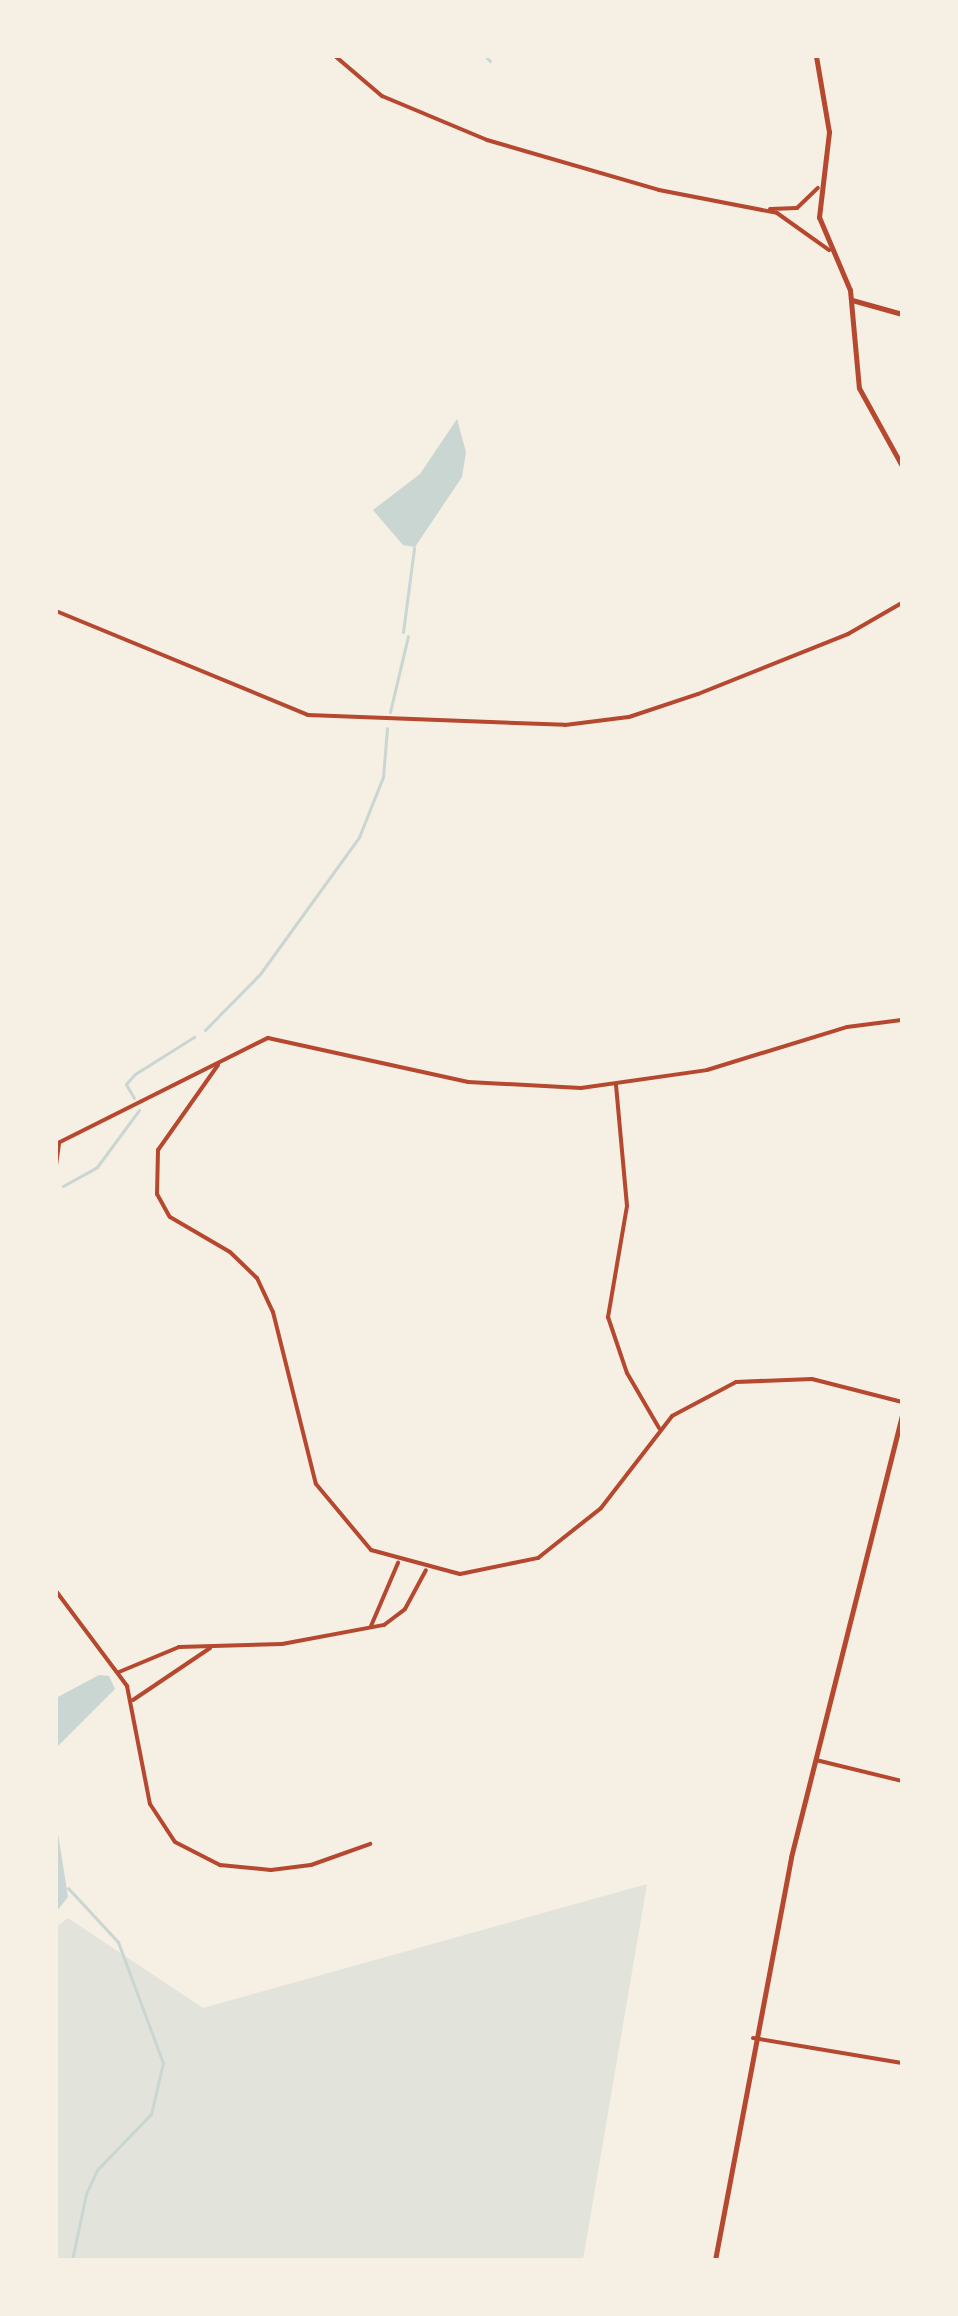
<!DOCTYPE html>
<style>
body{margin:0}
#map{position:relative;width:958px;height:2316px;overflow:hidden;background:#f6efe4;font-family:Arial,sans-serif}
div>[style]{position:absolute}
[style*='--x']{left:calc(var(--x)*1px);top:calc(var(--y)*1px);width:calc(var(--w)*1px);rotate:calc(var(--a)*1deg)}
.green>*{inset:0;background:#e2e4dc}
.water>*{inset:0;background:#c9d6d2}
.stream>*{height:3px;margin:-1.5px;padding:0 1.5px;transform-origin:1.5px;border-radius:1.5px;background:#c9d6d2}
.minor>*{height:4px;margin:-2px;padding:0 2px;transform-origin:2px;border-radius:2px;background:#b5482f}
.tertiary>*{height:5px;margin:-2.5px;padding:0 2.5px;transform-origin:2.5px;border-radius:2.5px;background:#b5482f}
span{translate:-50% -50%;white-space:nowrap;text-align:center;line-height:1.15;-webkit-text-stroke:6px #f6efe4;paint-order:stroke}
.frame{position:absolute;inset:0;border:58px solid #f6efe4;pointer-events:none}
</style>
<div id="map">
<div class="green">
<div style="clip-path:polygon(647px 1884px,583px 2260px,56px 2260px,56px 1927px,68px 1918px,203px 2008px)"></div>
</div>
<div class="water">
<div style="clip-path:polygon(457px 419px,466px 452px,462px 477px,415px 547px,403px 545px,373px 510px,420px 474px)"></div>
<div style="clip-path:polygon(99px 1675px,109px 1676px,115px 1689px,56px 1748px,56px 1698px)"></div>
<div style="clip-path:polygon(56px 1821px,68px 1897px,56px 1912px)"></div>
</div>
<div class="stream">
<div style="--x:485;--y:56;--w:7;--a:45"></div>
<div style="--x:403;--y:632;--w:85;--a:-82.5"></div>
<div style="--x:390;--y:712;--w:78;--a:-76.7"></div>
<div style="--x:205;--y:1030;--w:78;--a:-45.5"></div>
<div style="--x:260;--y:974;--w:169;--a:-54.1"></div>
<div style="--x:359;--y:837;--w:65;--a:-68.2"></div>
<div style="--x:383;--y:777;--w:49;--a:-85.3"></div>
<div style="--x:134;--y:1098;--w:16;--a:-120"></div>
<div style="--x:126;--y:1084;--w:13;--a:-48"></div>
<div style="--x:135;--y:1074;--w:70;--a:-32.1"></div>
<div style="--x:63;--y:1186;--w:39;--a:-29"></div>
<div style="--x:97;--y:1167;--w:71;--a:-53.6"></div>
<div style="--x:68;--y:1888;--w:74;--a:47.2"></div>
<div style="--x:118;--y:1942;--w:129;--a:69.6"></div>
<div style="--x:163;--y:2063;--w:52;--a:103.2"></div>
<div style="--x:151;--y:2114;--w:78;--a:134"></div>
<div style="--x:97;--y:2170;--w:26;--a:115"></div>
<div style="--x:86;--y:2194;--w:67;--a:102"></div>
</div>
<div class="minor">
<div style="--x:335;--y:56;--w:62;--a:40.4"></div>
<div style="--x:382;--y:96;--w:114;--a:22.7"></div>
<div style="--x:487;--y:140;--w:179;--a:16.2"></div>
<div style="--x:659;--y:190;--w:120;--a:11"></div>
<div style="--x:777;--y:213;--w:64;--a:35.4"></div>
<div style="--x:770;--y:209;--w:27;--a:-2"></div>
<div style="--x:797;--y:208;--w:29;--a:-44"></div>
<div style="--x:56;--y:611;--w:273;--a:22.4"></div>
<div style="--x:308;--y:715;--w:257;--a:2.2"></div>
<div style="--x:565;--y:725;--w:64;--a:-7.1"></div>
<div style="--x:629;--y:717;--w:73;--a:-18.4"></div>
<div style="--x:698;--y:694;--w:162;--a:-21.8"></div>
<div style="--x:848;--y:634;--w:62;--a:-29.9"></div>
<div style="--x:218;--y:1065;--w:104;--a:125.2"></div>
<div style="--x:158;--y:1150;--w:44;--a:91.3"></div>
<div style="--x:157;--y:1194;--w:26;--a:61"></div>
<div style="--x:170;--y:1217;--w:69;--a:30.3"></div>
<div style="--x:230;--y:1252;--w:37;--a:44"></div>
<div style="--x:257;--y:1278;--w:38;--a:65"></div>
<div style="--x:273;--y:1312;--w:177;--a:76"></div>
<div style="--x:316;--y:1484;--w:86;--a:50.2"></div>
<div style="--x:371;--y:1550;--w:92;--a:15.1"></div>
<div style="--x:460;--y:1574;--w:80;--a:-11.6"></div>
<div style="--x:538;--y:1558;--w:80;--a:-38.4"></div>
<div style="--x:601;--y:1508;--w:116;--a:-52.3"></div>
<div style="--x:672;--y:1416;--w:72;--a:-28"></div>
<div style="--x:736;--y:1382;--w:76;--a:-2.3"></div>
<div style="--x:812;--y:1379;--w:93;--a:14.3"></div>
<div style="--x:616;--y:1085;--w:121;--a:84.8"></div>
<div style="--x:627;--y:1206;--w:113;--a:99.7"></div>
<div style="--x:608;--y:1317;--w:59;--a:71.3"></div>
<div style="--x:627;--y:1373;--w:64;--a:59.8"></div>
<div style="--x:56;--y:1144;--w:237;--a:-26.6"></div>
<div style="--x:268;--y:1038;--w:205;--a:12.4"></div>
<div style="--x:468;--y:1082;--w:113;--a:3"></div>
<div style="--x:581;--y:1088;--w:127;--a:-8.1"></div>
<div style="--x:707;--y:1070;--w:146;--a:-17.1"></div>
<div style="--x:847;--y:1027;--w:55;--a:-7.3"></div>
<div style="--x:56;--y:1165;--w:21;--a:-82"></div>
<div style="--x:56;--y:1591;--w:119;--a:53.2"></div>
<div style="--x:127;--y:1686;--w:120;--a:79"></div>
<div style="--x:150;--y:1804;--w:45;--a:56.7"></div>
<div style="--x:175;--y:1842;--w:51;--a:27.1"></div>
<div style="--x:220;--y:1865;--w:51;--a:5.6"></div>
<div style="--x:271;--y:1870;--w:40;--a:-7.1"></div>
<div style="--x:311;--y:1865;--w:63;--a:-19.6"></div>
<div style="--x:371;--y:1626;--w:69;--a:-66.8"></div>
<div style="--x:119;--y:1672;--w:65;--a:-22.6"></div>
<div style="--x:179;--y:1647;--w:103;--a:-1.7"></div>
<div style="--x:282;--y:1644;--w:104;--a:-10.6"></div>
<div style="--x:384;--y:1625;--w:26;--a:-37"></div>
<div style="--x:405;--y:1609;--w:44;--a:-61.7"></div>
<div style="--x:133;--y:1700;--w:93;--a:-34"></div>
<div style="--x:816;--y:1760;--w:89;--a:13.7"></div>
<div style="--x:753;--y:2038;--w:151;--a:9.5"></div>
</div>
<div class="tertiary">
<div style="--x:816;--y:56;--w:77;--a:80.3"></div>
<div style="--x:829;--y:132;--w:86;--a:96.7"></div>
<div style="--x:819;--y:217;--w:79;--a:67"></div>
<div style="--x:850;--y:290;--w:98;--a:84.8"></div>
<div style="--x:859;--y:388;--w:89;--a:61.1"></div>
<div style="--x:852;--y:300;--w:52;--a:15.6"></div>
<div style="--x:715;--y:2260;--w:410;--a:-79.3"></div>
<div style="--x:791;--y:1857;--w:455;--a:-75.9"></div>
</div>
<div class="frame"></div>
</div>
